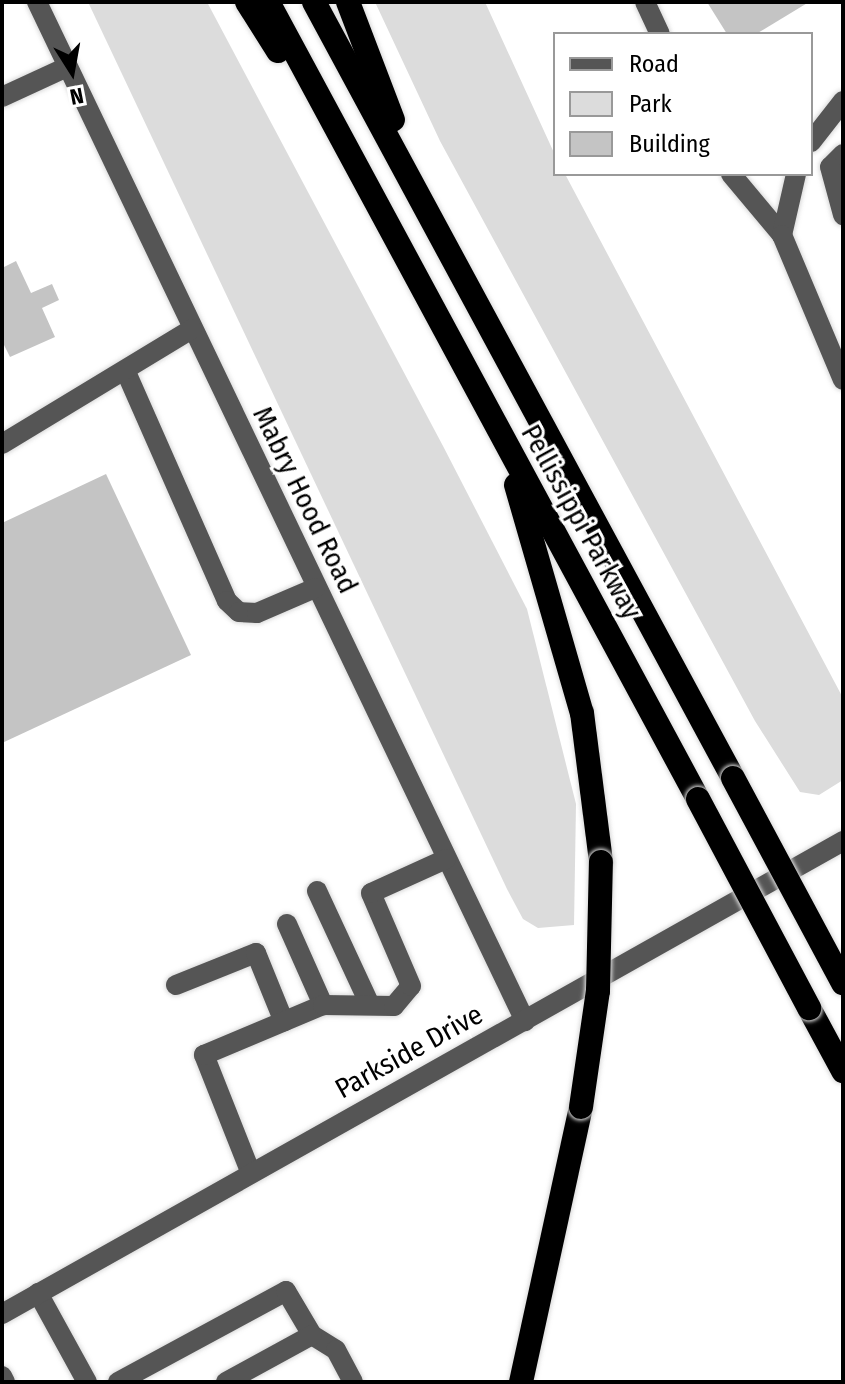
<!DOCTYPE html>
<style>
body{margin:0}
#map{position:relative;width:845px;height:1384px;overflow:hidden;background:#fff;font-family:"Fira Sans Condensed",sans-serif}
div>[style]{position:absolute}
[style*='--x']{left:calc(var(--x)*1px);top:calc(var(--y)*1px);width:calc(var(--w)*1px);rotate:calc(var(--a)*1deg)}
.green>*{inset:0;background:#dcdcdc}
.building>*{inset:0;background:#c4c4c4}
.roads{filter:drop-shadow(0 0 2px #dbdbdb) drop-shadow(0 0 2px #dbdbdb)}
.minor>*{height:20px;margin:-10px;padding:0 10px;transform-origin:10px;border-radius:10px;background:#555}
.highway>*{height:24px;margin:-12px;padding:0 12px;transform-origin:12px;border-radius:12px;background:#000}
.bridges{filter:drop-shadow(0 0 2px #dbdbdb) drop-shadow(0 0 2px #dbdbdb)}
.highway-bridge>*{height:24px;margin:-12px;padding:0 12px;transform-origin:12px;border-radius:12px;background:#000}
span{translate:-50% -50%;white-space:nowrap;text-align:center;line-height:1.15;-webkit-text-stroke:6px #fff;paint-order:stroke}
.street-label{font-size:28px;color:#000}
.frame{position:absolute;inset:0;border:4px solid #000;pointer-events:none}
.legend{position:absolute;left:553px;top:32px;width:260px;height:144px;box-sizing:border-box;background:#fff;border:2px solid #999;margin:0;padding:10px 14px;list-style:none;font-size:24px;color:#000}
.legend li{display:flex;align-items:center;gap:16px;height:40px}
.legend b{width:40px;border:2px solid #999}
.north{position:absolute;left:32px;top:32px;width:80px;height:80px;-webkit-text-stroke:6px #fff;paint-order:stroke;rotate:169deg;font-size:22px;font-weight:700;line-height:32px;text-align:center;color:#000}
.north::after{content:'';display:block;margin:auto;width:28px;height:36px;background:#000;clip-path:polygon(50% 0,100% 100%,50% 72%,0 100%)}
</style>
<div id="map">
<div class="green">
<div style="clip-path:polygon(88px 2px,207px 2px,443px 446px,527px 609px,576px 804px,574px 925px,538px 928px,523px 919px,507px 889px)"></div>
<div style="clip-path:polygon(375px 2px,485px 2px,555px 155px,555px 174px,565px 174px,843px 698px,843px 780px,819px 795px,800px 792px,755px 721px,440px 141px)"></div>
</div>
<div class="building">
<div style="clip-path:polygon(707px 2px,809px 2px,756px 34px,727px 34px)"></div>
<div style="clip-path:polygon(16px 261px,31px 293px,52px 284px,59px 300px,42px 308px,55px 337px,10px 357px,2px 341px,2px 268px)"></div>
<div style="clip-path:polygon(106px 474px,191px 655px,2px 743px,2px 523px)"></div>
</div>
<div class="roads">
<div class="minor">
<div style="--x:37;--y:2;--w:1130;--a:64.41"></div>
<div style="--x:645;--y:2;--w:35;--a:65"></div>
<div style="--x:2;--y:97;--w:72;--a:-24.8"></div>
<div style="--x:811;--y:142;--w:52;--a:-52"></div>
<div style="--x:843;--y:154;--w:18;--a:135"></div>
<div style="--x:830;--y:167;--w:50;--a:74.8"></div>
<div style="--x:731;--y:174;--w:80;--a:50.1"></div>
<div style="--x:796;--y:174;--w:63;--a:102.9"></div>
<div style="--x:782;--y:235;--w:157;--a:67.2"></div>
<div style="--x:126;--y:372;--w:250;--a:66.2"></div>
<div style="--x:227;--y:601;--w:16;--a:43"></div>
<div style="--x:239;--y:612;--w:18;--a:3"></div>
<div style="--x:257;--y:613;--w:63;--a:-23.3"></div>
<div style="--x:2;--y:444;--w:222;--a:-31.2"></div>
<div style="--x:317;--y:891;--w:123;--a:65.1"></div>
<div style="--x:287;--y:924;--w:89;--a:66"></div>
<div style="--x:176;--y:985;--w:86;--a:-21.8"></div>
<div style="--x:256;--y:953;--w:74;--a:67.9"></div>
<div style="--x:250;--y:1171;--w:125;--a:-111.6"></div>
<div style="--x:204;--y:1055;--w:129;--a:-22.8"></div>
<div style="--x:323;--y:1005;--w:71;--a:0.8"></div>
<div style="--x:394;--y:1006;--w:26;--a:-50"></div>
<div style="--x:411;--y:986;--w:101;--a:-113.3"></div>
<div style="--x:371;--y:893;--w:82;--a:-24.4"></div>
<div style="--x:38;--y:1293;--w:102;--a:61.2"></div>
<div style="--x:2;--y:1314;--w:965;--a:-29.35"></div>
<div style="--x:2;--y:1376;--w:7;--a:63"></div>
<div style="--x:118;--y:1382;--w:191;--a:-28.4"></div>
<div style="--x:286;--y:1291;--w:51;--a:59.4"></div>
<div style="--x:312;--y:1335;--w:28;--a:32"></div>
<div style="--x:336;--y:1350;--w:36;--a:62"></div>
<div style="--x:226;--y:1382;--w:98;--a:-28.7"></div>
</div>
<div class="highway">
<div style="--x:247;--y:2;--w:58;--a:57.7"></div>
<div style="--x:268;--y:2;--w:906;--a:61.65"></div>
<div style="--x:314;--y:2;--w:882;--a:61.63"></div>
<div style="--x:348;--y:2;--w:126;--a:69.1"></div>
<div style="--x:516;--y:485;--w:237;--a:73.9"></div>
<div style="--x:582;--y:713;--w:150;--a:82.7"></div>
<div style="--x:809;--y:1008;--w:72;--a:61.6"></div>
<div style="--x:521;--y:1382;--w:281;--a:-77.7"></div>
</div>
</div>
<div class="bridges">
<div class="highway-bridge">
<div style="--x:733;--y:778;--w:233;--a:61.8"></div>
<div style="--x:698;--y:799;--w:237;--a:62"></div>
<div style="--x:581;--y:1107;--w:117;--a:-81.7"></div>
<div style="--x:598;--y:991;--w:129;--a:-88.7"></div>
</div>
</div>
<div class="street-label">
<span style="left:305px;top:500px;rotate:64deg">Mabry Hood Road</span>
<span style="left:581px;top:522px;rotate:61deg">Pellissippi Parkway</span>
<span style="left:409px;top:1052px;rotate:-29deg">Parkside Drive</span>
</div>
<div class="frame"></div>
<ul class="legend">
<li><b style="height:10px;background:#555"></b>Road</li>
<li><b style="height:22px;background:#dcdcdc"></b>Park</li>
<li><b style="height:22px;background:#c4c4c4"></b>Building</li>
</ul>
<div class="north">N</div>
</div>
